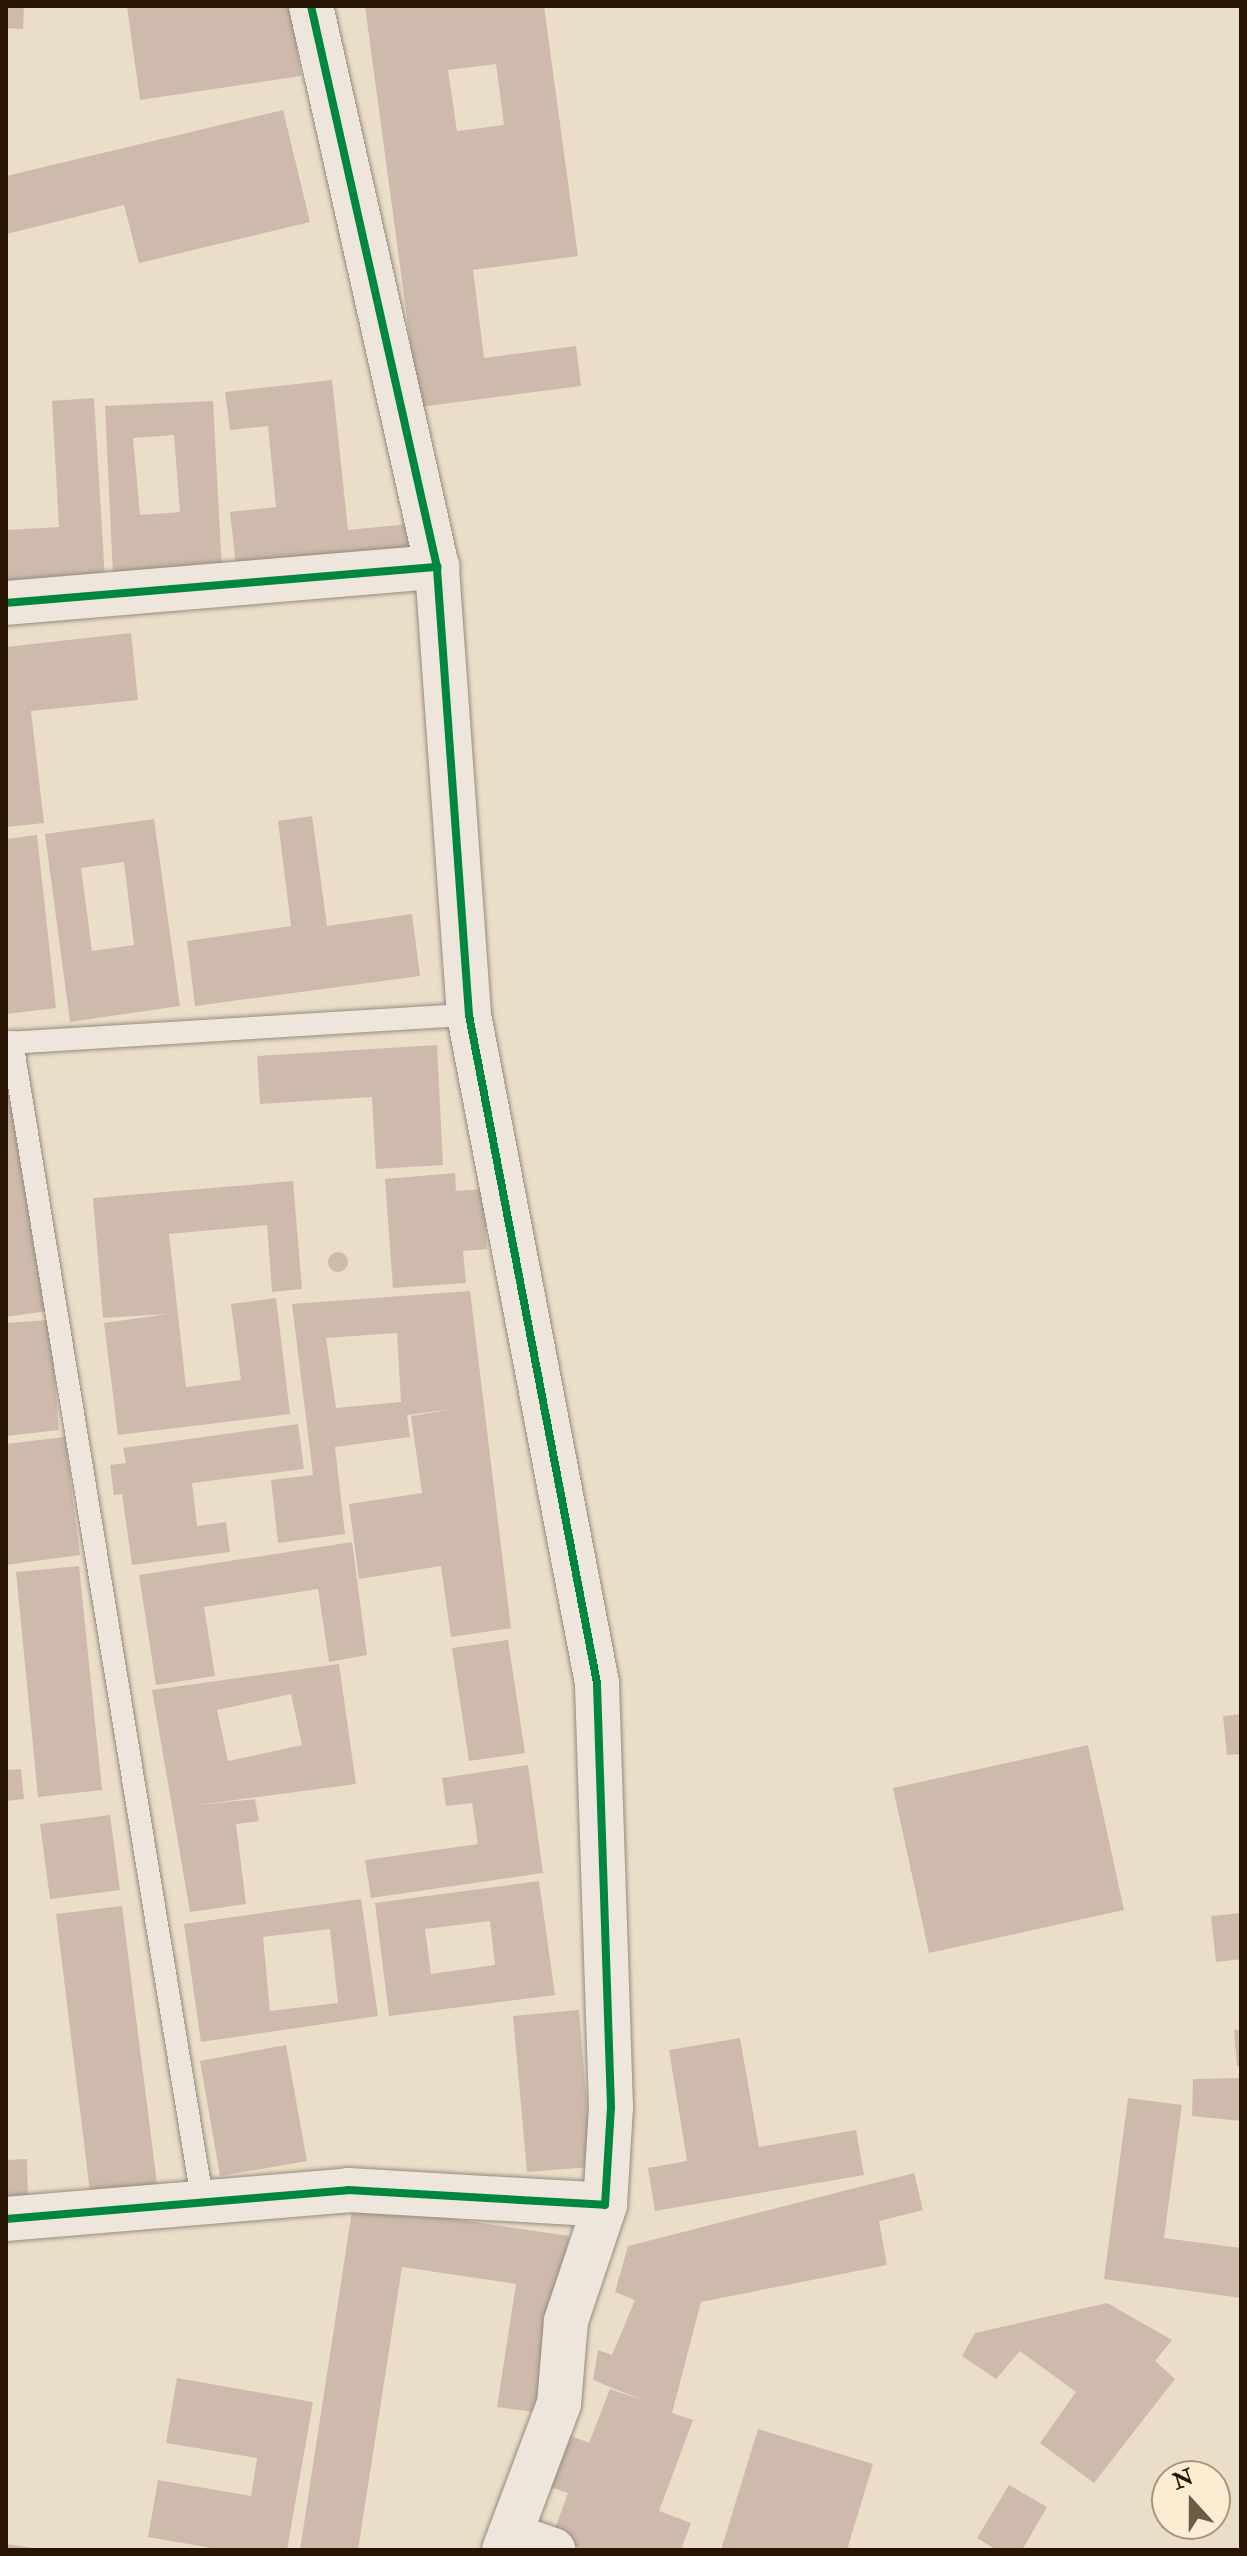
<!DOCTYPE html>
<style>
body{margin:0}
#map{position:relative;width:1247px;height:2556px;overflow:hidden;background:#ebdec8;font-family:"IM FELL Double Pica",serif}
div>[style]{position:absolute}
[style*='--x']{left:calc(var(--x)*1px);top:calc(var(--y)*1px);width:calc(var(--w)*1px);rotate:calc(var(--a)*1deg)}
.building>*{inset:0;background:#cdbaac}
.round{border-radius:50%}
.roads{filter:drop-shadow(0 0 2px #958b7c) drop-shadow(0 0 2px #958b7c)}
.lane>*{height:22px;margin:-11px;padding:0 11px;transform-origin:11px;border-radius:11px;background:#eee6dc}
.street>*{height:44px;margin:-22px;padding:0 22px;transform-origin:22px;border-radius:22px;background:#eee6dc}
.cycleway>*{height:8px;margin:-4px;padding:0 4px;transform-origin:4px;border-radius:4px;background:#00873e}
span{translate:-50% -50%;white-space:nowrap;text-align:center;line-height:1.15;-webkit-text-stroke:6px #fbecd2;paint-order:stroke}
.frame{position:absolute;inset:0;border:8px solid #271402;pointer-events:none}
.north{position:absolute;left:1151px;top:2460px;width:80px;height:80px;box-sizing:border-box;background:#fbecd2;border:2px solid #a6967f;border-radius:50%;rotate:339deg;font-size:22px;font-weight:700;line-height:32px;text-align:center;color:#271402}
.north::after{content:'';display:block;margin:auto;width:28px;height:36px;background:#6c5b47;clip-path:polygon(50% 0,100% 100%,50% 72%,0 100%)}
</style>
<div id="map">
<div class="building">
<div style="clip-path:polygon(6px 6px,24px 6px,23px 29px,6px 28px)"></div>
<div style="clip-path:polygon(127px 6px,291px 6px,301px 76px,140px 100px)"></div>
<div style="clip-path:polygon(evenodd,365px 6px,544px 6px,578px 256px,473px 270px,484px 358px,576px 346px,581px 386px,419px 407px,365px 6px,496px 64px,504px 125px,457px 131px,448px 70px,496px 64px)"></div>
<div style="clip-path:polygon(283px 110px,310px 222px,139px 263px,124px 205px,6px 234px,6px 176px)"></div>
<div style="clip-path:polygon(332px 380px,348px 530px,408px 524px,412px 556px,237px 575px,230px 512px,276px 507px,268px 426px,230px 430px,225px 392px)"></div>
<div style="clip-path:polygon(94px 398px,105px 579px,6px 585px,6px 530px,59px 527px,52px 401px)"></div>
<div style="clip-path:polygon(evenodd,213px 401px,222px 571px,113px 576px,105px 406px,213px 401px,174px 435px,180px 512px,140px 515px,133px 438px,174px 435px)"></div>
<div style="clip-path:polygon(131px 633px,138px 700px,31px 711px,44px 823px,6px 827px,6px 647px)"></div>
<div style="clip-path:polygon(312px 816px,327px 926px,412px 914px,420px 976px,195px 1006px,187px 941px,291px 926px,278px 821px)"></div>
<div style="clip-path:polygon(evenodd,154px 819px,180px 1006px,70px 1022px,45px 834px,154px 819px,124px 862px,134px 945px,92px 951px,81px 868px,124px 862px)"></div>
<div style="clip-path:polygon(37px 835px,56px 1008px,6px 1014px,6px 839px)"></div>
<div style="clip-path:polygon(437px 1045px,443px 1165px,376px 1169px,372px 1097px,260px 1104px,257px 1056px)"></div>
<div style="clip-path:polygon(6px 1066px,47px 1311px,6px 1317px)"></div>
<div style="clip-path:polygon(455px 1173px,456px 1191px,483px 1189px,487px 1249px,463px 1251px,466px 1283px,393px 1288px,385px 1179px)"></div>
<div style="clip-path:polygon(293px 1181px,302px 1289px,272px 1292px,267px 1225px,169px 1234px,186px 1387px,241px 1380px,231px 1304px,276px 1298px,290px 1414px,118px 1435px,104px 1323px,168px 1314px,103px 1318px,93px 1198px)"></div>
<div class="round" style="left:328px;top:1252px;width:20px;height:20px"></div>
<div style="clip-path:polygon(evenodd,470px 1291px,511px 1628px,451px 1637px,441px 1566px,359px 1579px,349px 1504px,422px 1493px,411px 1416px,454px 1409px,407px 1415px,410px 1437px,335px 1447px,345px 1534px,278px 1543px,271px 1480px,313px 1475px,292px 1304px,470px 1291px,397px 1333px,401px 1402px,336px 1408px,326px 1338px,397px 1333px)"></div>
<div style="clip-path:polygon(50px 1320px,59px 1430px,6px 1436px,6px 1323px)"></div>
<div style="clip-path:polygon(298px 1424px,304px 1469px,192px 1483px,197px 1526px,226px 1522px,230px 1552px,132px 1565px,122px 1494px,114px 1495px,110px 1465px,126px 1463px,123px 1448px)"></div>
<div style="clip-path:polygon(65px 1437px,80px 1555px,6px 1565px,6px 1444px)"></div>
<div style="clip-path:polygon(352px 1542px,367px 1655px,329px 1662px,318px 1589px,204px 1607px,215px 1676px,156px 1685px,139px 1575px)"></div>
<div style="clip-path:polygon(79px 1566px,102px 1790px,38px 1797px,16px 1572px)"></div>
<div style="clip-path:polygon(508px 1640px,525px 1753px,469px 1761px,452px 1648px)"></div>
<div style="clip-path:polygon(evenodd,339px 1664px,356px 1784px,190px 1806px,255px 1799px,259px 1821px,236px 1824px,246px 1904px,190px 1912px,152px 1690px,339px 1664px,291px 1694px,302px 1745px,228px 1761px,217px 1710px,291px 1694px)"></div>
<div style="clip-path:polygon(1241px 1714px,1241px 1754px,1227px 1755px,1223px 1716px)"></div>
<div style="clip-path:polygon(1088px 1745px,1124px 1910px,929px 1953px,893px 1788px)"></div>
<div style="clip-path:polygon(528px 1765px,543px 1873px,371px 1898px,365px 1860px,478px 1844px,472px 1803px,446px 1806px,442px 1778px)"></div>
<div style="clip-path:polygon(21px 1769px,24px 1799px,6px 1801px,6px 1770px)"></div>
<div style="clip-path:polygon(110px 1815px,120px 1890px,50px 1899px,40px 1824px)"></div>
<div style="clip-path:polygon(evenodd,539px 1881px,555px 1995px,389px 2016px,375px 1903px,539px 1881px,490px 1921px,495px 1965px,431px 1974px,425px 1929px,490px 1921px)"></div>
<div style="clip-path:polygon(evenodd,361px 1899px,378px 2016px,201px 2042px,184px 1924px,361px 1899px,330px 1929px,338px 2003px,270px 2011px,263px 1937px,330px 1929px)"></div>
<div style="clip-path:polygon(122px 1906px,157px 2184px,90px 2192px,56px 1914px)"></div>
<div style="clip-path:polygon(1241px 1913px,1241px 1959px,1216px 1962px,1211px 1916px)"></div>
<div style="clip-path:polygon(579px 2010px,592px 2167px,527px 2172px,513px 2016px)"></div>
<div style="clip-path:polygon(1234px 2030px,1241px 2030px,1241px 2066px,1237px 2066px)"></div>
<div style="clip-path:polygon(740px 2038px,759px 2147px,856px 2130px,864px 2175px,655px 2211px,648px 2168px,687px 2161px,669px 2050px)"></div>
<div style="clip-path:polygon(286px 2045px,307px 2161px,220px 2176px,200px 2061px)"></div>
<div style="clip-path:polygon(1241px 2078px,1241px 2121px,1192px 2116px,1193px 2079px)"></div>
<div style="clip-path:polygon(1128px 2098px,1182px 2105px,1164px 2238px,1241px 2248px,1241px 2298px,1104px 2279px)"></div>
<div style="clip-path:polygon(27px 2159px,28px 2198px,6px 2199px,6px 2160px)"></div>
<div style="clip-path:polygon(914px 2173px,923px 2210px,879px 2221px,887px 2265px,701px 2302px,672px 2413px,693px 2420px,659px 2511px,691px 2523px,681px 2550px,586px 2550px,552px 2537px,568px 2493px,547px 2486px,566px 2434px,589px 2443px,610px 2389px,645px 2401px,593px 2380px,598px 2350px,612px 2355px,635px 2300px,615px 2292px,628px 2246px)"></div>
<div style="clip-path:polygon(353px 2204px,569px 2236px,542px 2413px,497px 2407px,516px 2284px,402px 2267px,358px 2550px,300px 2550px)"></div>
<div style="clip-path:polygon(1107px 2303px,1172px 2340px,1155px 2361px,1175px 2379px,1094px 2483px,1040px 2443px,1076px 2392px,1020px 2351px,996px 2379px,962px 2356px,975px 2333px)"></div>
<div style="clip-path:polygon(177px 2378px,313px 2402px,287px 2550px,223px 2550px,148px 2537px,158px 2480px,251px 2496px,257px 2458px,166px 2443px)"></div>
<div style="clip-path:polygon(758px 2429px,873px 2464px,847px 2550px,721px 2550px)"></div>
<div style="clip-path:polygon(1009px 2485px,1047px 2507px,1022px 2550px,997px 2550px,977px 2538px)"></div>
<div style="clip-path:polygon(6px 2544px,33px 2548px,32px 2550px,6px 2550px)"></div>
</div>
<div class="roads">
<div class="lane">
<div style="--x:12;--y:1042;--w:1172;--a:80.67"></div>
<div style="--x:6;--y:1043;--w:464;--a:-3.5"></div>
</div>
<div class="street">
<div style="--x:6;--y:603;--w:433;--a:-4.8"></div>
<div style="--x:6;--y:2219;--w:343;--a:-4.8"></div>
<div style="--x:348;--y:2190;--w:257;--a:3.3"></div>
<div style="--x:605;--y:2205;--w:98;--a:-86.5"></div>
<div style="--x:611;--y:2107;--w:424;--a:-91.9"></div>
<div style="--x:597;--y:1683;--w:680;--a:-100.85"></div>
<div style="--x:469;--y:1015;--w:449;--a:-94.1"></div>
<div style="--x:437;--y:567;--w:575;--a:-102.66"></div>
<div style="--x:510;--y:2535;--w:46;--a:19.2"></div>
<div style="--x:504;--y:2550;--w:156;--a:-69.4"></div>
<div style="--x:559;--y:2404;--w:83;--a:-85.2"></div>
<div style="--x:566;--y:2321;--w:122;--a:-71.4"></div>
</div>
</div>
<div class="cycleway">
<div style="--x:6;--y:603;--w:433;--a:-4.8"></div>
<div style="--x:6;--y:2219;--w:343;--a:-4.8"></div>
<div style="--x:348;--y:2190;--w:257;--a:3.3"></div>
<div style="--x:605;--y:2205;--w:98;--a:-86.5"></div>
<div style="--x:611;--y:2107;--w:424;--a:-91.9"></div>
<div style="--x:597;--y:1683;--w:680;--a:-100.85"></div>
<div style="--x:469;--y:1015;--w:449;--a:-94.1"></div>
<div style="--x:437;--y:567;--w:575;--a:-102.66"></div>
</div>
<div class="frame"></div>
<div class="north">N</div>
</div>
